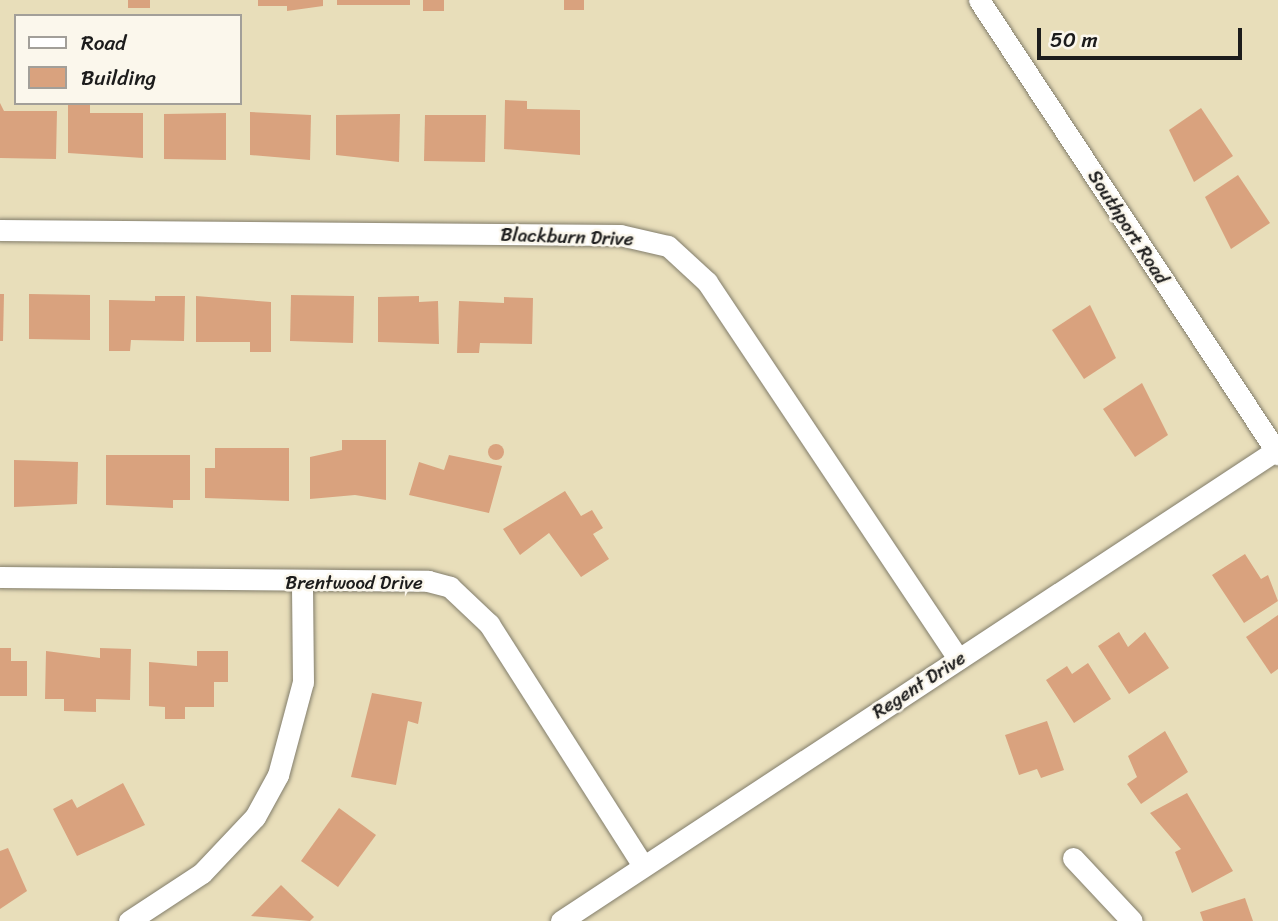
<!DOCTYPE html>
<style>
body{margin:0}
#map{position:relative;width:1278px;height:921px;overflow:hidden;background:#e8deba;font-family:Sriracha,sans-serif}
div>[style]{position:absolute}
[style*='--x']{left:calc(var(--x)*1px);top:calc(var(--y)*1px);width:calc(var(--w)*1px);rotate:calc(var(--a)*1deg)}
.building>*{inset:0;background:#d9a27e}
.round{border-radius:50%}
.roads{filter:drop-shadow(0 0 2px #827d6b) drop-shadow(0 0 2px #827d6b)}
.street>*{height:21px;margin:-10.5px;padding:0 10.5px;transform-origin:10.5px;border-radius:10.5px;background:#fff}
span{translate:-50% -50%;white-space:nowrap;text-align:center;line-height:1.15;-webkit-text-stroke:5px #fbf7ec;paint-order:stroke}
.street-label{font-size:19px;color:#1c1c1c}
.legend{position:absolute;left:14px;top:14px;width:228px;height:91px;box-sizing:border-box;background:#fbf7ec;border:2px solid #a29f99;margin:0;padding:9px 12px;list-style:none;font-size:21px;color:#1c1c1c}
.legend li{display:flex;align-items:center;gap:14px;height:35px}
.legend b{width:35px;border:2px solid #a29f99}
.scale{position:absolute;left:1037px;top:28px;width:205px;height:32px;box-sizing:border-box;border:4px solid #1c1c1c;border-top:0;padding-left:9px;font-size:21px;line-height:24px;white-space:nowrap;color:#1c1c1c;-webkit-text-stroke:5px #fbf7ec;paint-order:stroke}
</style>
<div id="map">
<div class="building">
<div style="clip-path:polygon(128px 0,150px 0,150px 8px,128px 8px)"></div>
<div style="clip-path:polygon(258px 0,323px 0,323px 6px,287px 11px,287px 6px,258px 6px)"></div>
<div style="clip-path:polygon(337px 0,410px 0,410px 5px,337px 5px)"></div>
<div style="clip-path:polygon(423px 0,444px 0,444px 11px,423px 11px)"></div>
<div style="clip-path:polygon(564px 0,584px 0,584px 10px,564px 10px)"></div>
<div style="clip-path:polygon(505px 100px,527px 101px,527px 109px,580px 110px,580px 155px,504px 149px)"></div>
<div style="clip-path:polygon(0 103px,4px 111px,57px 111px,56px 159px,0 158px)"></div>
<div style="clip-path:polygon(68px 103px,90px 103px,90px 113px,143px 113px,143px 158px,68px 153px)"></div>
<div style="clip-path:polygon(1201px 108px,1233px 156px,1194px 182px,1169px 130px)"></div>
<div style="clip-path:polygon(250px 112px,311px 115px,310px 160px,250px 155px)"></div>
<div style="clip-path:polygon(226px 113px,226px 160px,164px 159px,164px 114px)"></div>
<div style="clip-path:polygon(400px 114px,399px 162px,336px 155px,336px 115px)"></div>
<div style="clip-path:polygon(425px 115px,486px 115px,485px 162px,424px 161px)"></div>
<div style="clip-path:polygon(1238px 175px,1270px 223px,1231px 249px,1205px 197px)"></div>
<div style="clip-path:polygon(0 294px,4px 294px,3px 341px,0 341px)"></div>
<div style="clip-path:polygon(29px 294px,90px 295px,90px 340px,29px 339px)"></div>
<div style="clip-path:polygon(291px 295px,354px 296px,353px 343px,290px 341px)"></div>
<div style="clip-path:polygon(155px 296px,185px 296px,184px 341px,131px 340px,130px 351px,109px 351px,109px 300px,155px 301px)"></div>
<div style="clip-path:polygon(196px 296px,271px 302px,271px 352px,250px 352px,250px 342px,196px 342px)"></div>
<div style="clip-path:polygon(419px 296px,419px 302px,438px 301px,439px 344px,378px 342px,378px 297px)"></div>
<div style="clip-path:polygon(504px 297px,533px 298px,532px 344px,480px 343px,479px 353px,457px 353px,459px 301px,504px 303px)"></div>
<div style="clip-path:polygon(1090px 305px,1116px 358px,1084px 379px,1052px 330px)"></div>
<div style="clip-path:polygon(1142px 383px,1168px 435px,1135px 457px,1103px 409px)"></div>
<div style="clip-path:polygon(342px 440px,386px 440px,386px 500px,355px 495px,310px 499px,310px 457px,342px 450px)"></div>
<div class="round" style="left:488px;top:444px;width:16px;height:16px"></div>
<div style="clip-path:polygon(215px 448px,289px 448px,289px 501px,205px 498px,205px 468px,215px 468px)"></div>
<div style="clip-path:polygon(106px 455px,190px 455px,190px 500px,173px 500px,173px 508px,106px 505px)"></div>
<div style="clip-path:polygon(449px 455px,502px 466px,489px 513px,409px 495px,419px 462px,444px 470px)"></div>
<div style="clip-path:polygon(14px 460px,78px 462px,77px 504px,14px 507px)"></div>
<div style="clip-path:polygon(565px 491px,581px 516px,592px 510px,603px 528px,593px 534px,609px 559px,581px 577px,549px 533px,520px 555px,503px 529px)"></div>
<div style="clip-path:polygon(1245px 554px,1261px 579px,1268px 575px,1278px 601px,1244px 623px,1212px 575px)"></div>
<div style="clip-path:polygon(1278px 615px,1278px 669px,1271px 674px,1246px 637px)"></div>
<div style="clip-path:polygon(1119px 632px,1128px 647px,1145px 632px,1169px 668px,1129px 694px,1098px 646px)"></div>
<div style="clip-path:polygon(0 648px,11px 648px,11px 661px,27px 661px,27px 696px,0 696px)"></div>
<div style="clip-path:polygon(100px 648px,131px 649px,130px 700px,96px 699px,96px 712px,64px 711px,64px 699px,45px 699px,46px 651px,100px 658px)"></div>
<div style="clip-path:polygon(197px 651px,228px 651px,228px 682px,214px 682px,214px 707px,185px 707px,185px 719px,165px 719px,165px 707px,149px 706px,149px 662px,197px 666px)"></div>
<div style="clip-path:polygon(1088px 663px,1111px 699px,1074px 723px,1046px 680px,1067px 666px,1072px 674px)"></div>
<div style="clip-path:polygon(372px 693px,422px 702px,418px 724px,408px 721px,396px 785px,351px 777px)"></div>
<div style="clip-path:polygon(1047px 721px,1064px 770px,1041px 778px,1037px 769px,1019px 775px,1005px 735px)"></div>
<div style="clip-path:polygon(1165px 731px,1188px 772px,1141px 804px,1127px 784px,1137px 777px,1128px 756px)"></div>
<div style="clip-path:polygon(123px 783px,145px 825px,77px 856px,53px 809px,72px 799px,77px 808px)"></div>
<div style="clip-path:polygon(1187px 793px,1233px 871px,1192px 893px,1175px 852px,1181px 849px,1150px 813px)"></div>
<div style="clip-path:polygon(339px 808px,376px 835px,338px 887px,301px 861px)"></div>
<div style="clip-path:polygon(8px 848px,27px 891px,0 909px,0 851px)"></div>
<div style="clip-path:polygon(281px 885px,314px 917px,310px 921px,251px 916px)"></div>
<div style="clip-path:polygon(1245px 898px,1253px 921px,1203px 921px,1200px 912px)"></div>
</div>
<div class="roads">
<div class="street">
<div style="--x:979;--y:0;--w:544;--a:56.63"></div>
<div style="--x:0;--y:230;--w:620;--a:0.46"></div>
<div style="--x:620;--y:235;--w:49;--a:12.9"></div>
<div style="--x:668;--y:246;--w:53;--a:42.7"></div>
<div style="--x:707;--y:282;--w:453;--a:56.3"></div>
<div style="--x:0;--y:577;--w:428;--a:0.5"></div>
<div style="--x:428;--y:581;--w:23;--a:15"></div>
<div style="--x:450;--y:587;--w:54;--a:43.5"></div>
<div style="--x:489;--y:624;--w:287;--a:57.5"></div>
<div style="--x:1073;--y:858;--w:86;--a:46.9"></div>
<div style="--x:129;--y:921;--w:87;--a:-33.3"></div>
<div style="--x:202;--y:873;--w:77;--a:-46.6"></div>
<div style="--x:255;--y:817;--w:48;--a:-61.3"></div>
<div style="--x:278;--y:775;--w:96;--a:-75"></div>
<div style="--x:303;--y:682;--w:98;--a:-90.6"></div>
<div style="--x:561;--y:921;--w:858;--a:-33.36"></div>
</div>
</div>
<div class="street-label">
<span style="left:1128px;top:227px;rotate:57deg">Southport Road</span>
<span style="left:567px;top:237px;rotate:2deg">Blackburn Drive</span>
<span style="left:354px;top:583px">Brentwood Drive</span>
<span style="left:919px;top:685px;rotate:-33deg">Regent Drive</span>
</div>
<ul class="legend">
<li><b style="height:9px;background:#fff"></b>Road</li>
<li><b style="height:19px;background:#d9a27e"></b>Building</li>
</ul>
<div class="scale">50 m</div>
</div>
